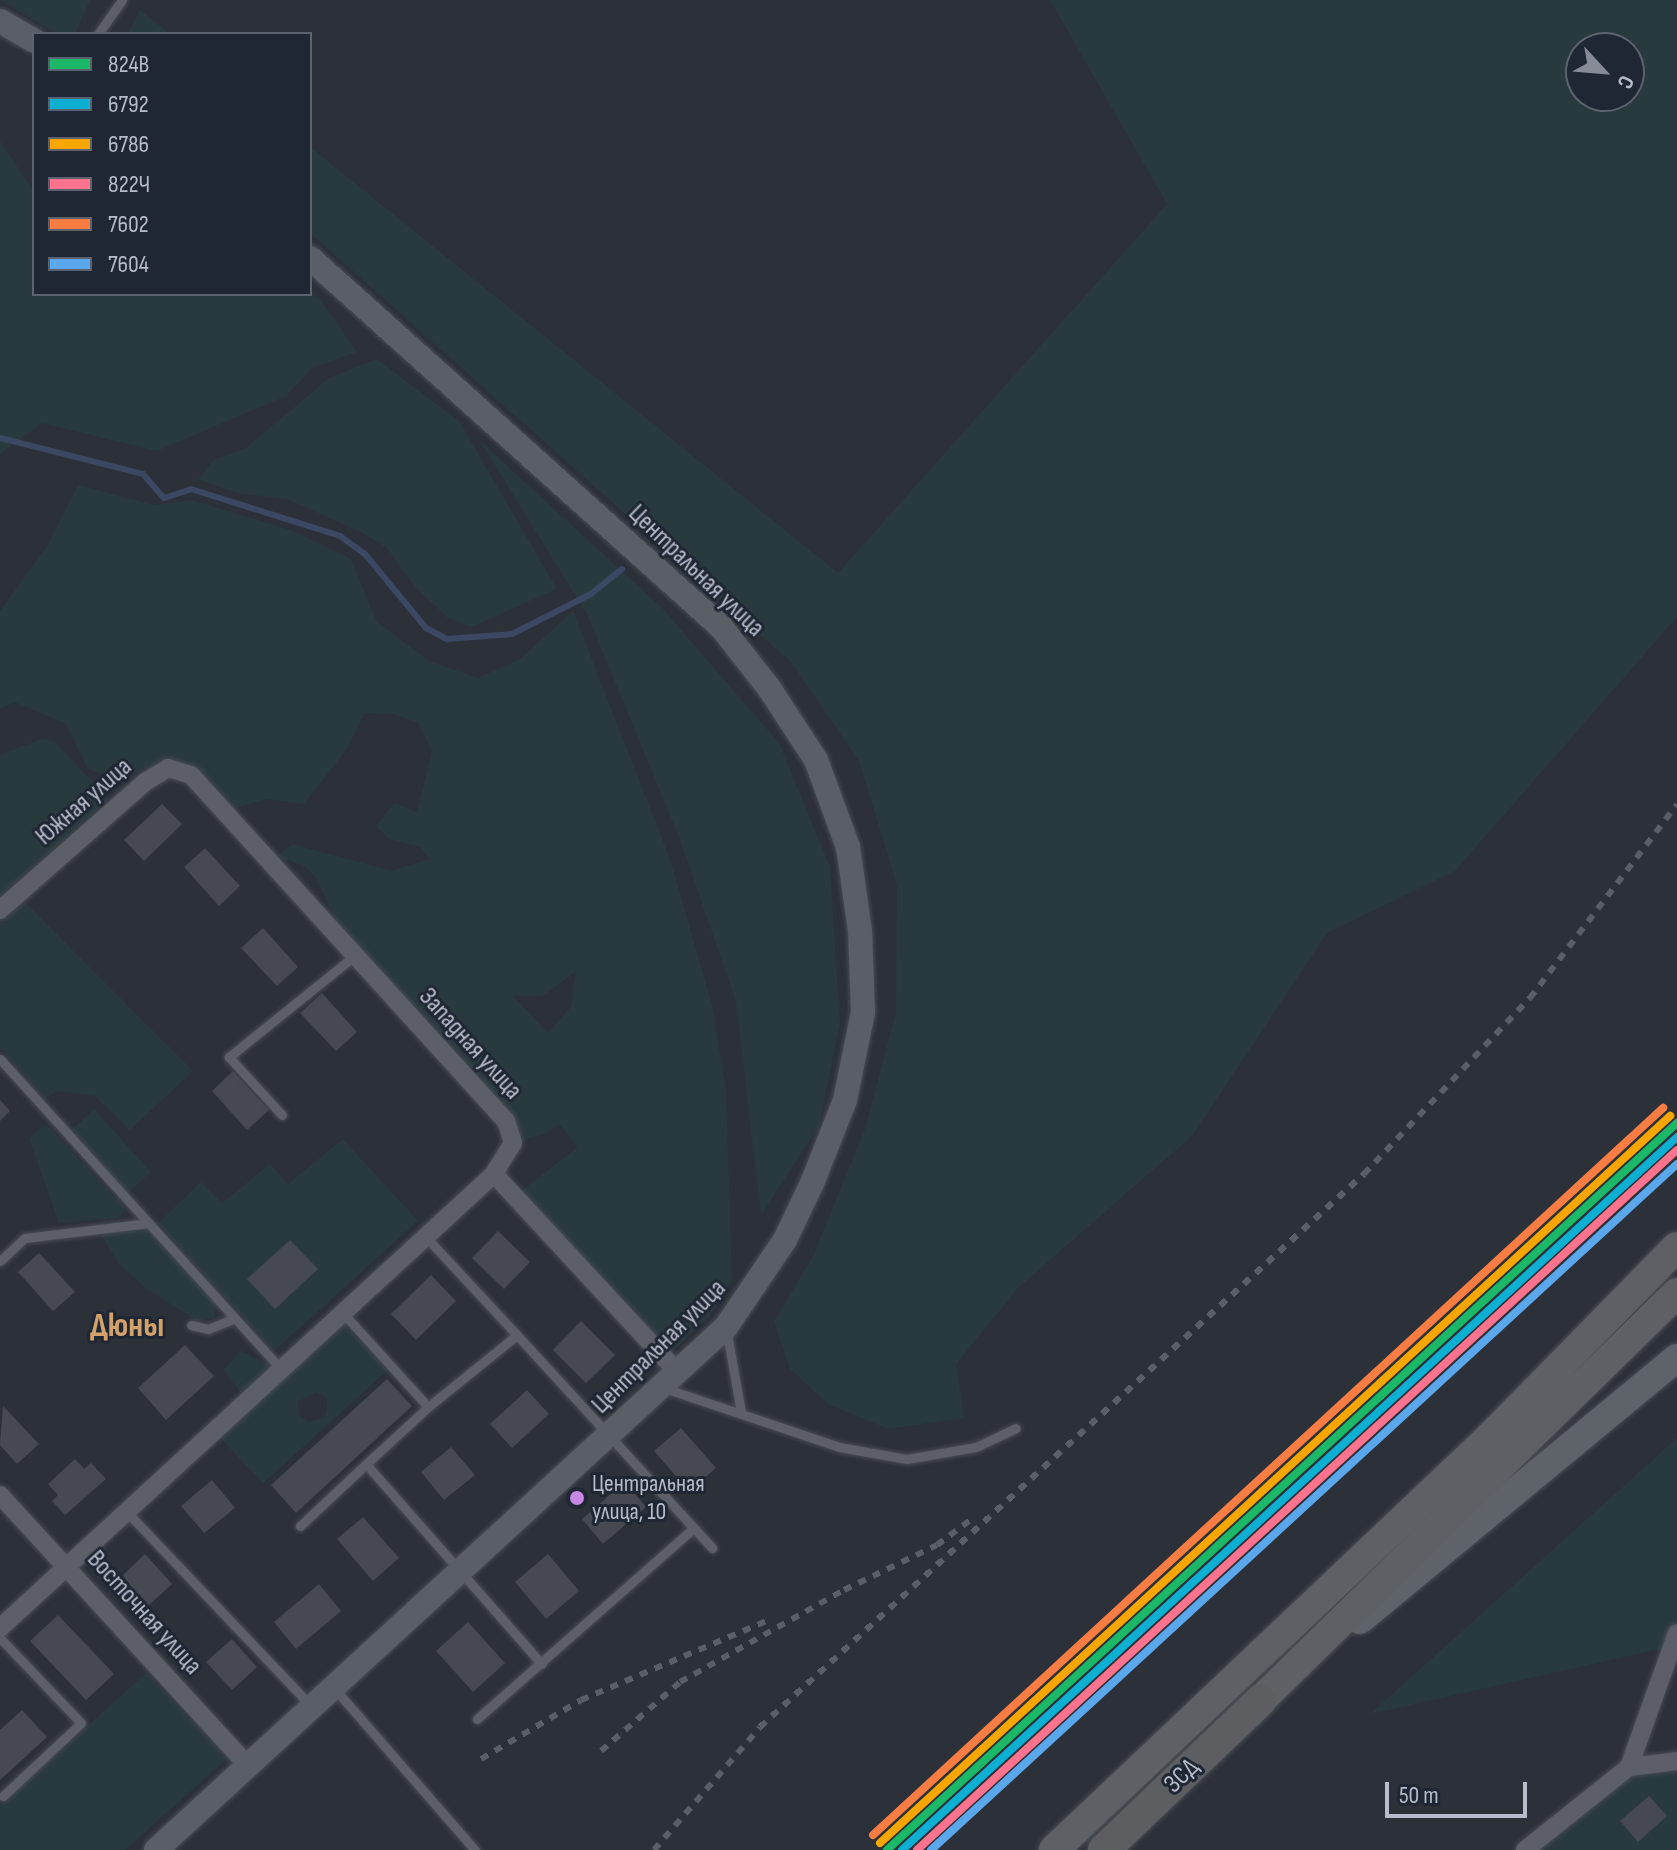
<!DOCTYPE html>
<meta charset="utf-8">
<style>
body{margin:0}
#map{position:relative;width:1677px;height:1850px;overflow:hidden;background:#2c3039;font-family:"Sofia Sans Condensed",sans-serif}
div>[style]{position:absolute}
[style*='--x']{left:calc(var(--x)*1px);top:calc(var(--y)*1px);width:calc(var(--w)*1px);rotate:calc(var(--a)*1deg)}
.green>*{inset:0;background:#293a3f}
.stream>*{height:6px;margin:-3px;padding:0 3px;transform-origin:3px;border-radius:3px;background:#3b4863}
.building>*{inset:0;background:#464951}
.roads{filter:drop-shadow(0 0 2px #484b52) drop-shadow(0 0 2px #484b52)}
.service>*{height:9px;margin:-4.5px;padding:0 4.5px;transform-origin:4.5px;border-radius:4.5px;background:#5c5f67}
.minor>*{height:18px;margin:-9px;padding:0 9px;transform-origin:9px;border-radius:9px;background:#5c5f67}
.secondary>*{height:24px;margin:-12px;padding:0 12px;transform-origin:12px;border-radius:12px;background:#5a5e66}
.primary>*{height:28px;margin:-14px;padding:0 14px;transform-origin:14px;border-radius:14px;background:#5e6269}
.trunk>*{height:30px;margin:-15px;padding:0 15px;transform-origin:15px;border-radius:15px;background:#5d6065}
.motorway>*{height:32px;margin:-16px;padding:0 16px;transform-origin:16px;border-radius:16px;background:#5c5e61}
.rail>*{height:6px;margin-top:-3px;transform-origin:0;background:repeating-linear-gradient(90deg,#5a5e65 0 8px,transparent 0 16px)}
.rail-1>*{height:8px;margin:-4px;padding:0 4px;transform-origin:4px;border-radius:4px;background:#1ab867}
.rail-2>*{height:8px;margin:-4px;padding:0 4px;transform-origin:4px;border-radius:4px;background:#0dafd3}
.rail-3>*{height:8px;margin:-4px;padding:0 4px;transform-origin:4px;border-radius:4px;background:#f7a600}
.rail-4>*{height:8px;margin:-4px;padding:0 4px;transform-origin:4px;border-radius:4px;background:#fc738d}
.rail-5>*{height:8px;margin:-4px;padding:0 4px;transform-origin:4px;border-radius:4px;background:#f77d43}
.rail-6>*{height:8px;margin:-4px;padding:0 4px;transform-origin:4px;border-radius:4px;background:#5aa8eb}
.dots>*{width:22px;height:22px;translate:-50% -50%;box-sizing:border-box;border:4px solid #1f2634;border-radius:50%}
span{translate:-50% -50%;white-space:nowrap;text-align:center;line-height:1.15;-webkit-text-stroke:6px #1f2634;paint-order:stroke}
.bus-label{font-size:24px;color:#b7bcca}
.left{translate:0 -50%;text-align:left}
.street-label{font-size:26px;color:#b7bcca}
.district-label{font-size:34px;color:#d2a26a;font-weight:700}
.legend{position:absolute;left:32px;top:32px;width:280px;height:264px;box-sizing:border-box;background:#1f2634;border:2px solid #5c6270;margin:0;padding:10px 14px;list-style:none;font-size:24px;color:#b7bcca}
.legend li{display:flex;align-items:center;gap:16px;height:40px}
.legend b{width:40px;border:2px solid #5c6270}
.north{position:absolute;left:1565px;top:32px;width:80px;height:80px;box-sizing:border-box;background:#1f2634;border:2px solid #5c6270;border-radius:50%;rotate:116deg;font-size:22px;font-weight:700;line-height:32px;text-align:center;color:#b7bcca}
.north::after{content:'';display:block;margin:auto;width:28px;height:36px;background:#868b97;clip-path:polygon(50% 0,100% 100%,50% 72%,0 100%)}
.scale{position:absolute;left:1385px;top:1782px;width:142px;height:36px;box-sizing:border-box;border:4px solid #b7bcca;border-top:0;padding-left:10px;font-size:24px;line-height:28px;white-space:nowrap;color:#b7bcca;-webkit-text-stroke:6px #1f2634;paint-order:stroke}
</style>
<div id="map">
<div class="green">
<div style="clip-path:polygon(0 0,90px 0,75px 34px,57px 34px)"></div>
<div style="clip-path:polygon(evenodd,1050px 0,1677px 0,1677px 617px,1455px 871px,1327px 933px,1192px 1136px,1018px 1288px,956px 1364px,964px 1418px,888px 1429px,828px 1404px,790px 1369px,774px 1322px,813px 1256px,865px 1129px,896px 1013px,897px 885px,859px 761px,791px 662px,310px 233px,310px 147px,838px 573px,1167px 204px,1050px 0,1581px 48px,1629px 48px,1629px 96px,1581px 96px,1581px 48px)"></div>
<div style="clip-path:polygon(140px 10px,170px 34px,128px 34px)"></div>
<div style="clip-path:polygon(0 141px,34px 192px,34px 294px,310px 293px,320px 299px,357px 352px,312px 368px,286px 396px,157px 451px,42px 423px,0 454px)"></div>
<div style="clip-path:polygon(377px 359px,459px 421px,557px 589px,471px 627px,448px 618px,415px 587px,387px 548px,363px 533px,287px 499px,237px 493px,198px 479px,214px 460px,246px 448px,329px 378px)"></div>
<div style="clip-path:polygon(480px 441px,664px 610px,779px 743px,830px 867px,840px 1023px,819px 1126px,761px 1215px,736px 1001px,679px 837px,588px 616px)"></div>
<div style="clip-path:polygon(evenodd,78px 485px,153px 505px,192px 500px,296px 532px,351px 559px,377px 622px,429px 661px,478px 678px,520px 659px,573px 611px,670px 859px,712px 1005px,726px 1090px,732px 1280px,709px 1317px,670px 1354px,520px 1192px,578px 1147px,559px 1124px,547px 1133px,519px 1141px,339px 926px,315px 876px,303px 865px,276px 857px,292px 844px,391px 871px,429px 859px,420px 847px,389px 839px,376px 826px,394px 803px,417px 812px,432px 751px,418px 723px,393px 714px,365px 713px,347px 749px,304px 804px,266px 799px,233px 809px,196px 768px,166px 759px,120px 780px,88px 769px,66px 724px,15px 702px,0 709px,0 611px,47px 546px,78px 485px,576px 971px,571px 1007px,548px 1033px,513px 996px,542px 996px,576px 971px)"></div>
<div style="clip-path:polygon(41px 739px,54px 741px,109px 799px,0 896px,0 755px)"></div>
<div style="clip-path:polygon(25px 902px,193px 1071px,130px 1130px,95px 1096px,57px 1091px,46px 1099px,0 1047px,0 923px)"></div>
<div style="clip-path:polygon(94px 1109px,151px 1172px,128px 1193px,72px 1130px)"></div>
<div style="clip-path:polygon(46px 1124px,126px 1210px,118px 1218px,59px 1223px,29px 1138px)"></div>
<div style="clip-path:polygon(343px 1139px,418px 1221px,274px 1351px,158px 1223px,201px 1182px,222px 1203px,270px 1164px,288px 1184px)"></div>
<div style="clip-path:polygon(147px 1227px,215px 1301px,215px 1318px,197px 1321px,147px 1289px,119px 1264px,100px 1233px)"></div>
<div style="clip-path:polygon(evenodd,342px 1320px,388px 1370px,263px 1483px,217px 1435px,342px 1320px,317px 1392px,327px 1398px,327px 1411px,323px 1418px,308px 1422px,299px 1415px,297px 1402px,317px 1392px)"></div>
<div style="clip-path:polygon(241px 1351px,273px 1367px,243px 1396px,223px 1370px)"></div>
<div style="clip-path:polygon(1677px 1438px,1677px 1645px,1370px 1714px)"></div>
<div style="clip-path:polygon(146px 1673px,227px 1759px,125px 1850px,0 1850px,0 1805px)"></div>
<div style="clip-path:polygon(1677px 1763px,1677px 1850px,1525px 1850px,1626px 1770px)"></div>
</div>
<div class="stream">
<div style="--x:0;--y:438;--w:147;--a:14.1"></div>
<div style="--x:143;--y:474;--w:32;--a:49"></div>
<div style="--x:164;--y:498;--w:28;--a:-18"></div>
<div style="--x:191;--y:489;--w:156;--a:17.5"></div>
<div style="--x:340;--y:536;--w:31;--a:36"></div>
<div style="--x:365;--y:554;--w:96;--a:50.5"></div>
<div style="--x:426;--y:628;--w:24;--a:28"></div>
<div style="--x:447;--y:639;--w:65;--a:-4.4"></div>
<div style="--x:512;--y:634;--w:89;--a:-26.9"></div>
<div style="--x:591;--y:594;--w:40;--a:-39"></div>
</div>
<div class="building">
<div style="clip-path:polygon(162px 804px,182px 824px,144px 861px,124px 840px)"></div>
<div style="clip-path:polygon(205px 848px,240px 886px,219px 906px,184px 867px)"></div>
<div style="clip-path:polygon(263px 928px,298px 967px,277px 986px,241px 948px)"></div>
<div style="clip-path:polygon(322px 993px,357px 1032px,336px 1051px,300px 1013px)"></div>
<div style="clip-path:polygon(233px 1071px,269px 1110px,247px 1130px,212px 1091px)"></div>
<div style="clip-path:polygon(0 1100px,10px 1111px,0 1121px)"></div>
<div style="clip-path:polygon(498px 1231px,530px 1262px,504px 1289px,472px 1258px)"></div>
<div style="clip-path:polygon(290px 1240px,318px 1269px,275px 1309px,247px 1279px)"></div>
<div style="clip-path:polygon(39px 1253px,75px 1292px,53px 1311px,18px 1272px)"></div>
<div style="clip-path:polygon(431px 1275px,456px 1301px,416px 1340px,391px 1314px)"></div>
<div style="clip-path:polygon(581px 1321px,615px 1355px,586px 1383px,553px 1350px)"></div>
<div style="clip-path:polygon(185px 1345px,214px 1376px,166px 1420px,138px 1388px)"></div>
<div style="clip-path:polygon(387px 1379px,412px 1406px,296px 1513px,271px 1485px)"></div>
<div style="clip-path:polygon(527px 1390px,549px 1414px,512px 1448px,490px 1424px)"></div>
<div style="clip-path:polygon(3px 1406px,39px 1444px,17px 1464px,0 1445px)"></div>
<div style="clip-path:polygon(681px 1428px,716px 1468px,689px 1491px,654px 1451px)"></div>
<div style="clip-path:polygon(451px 1447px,475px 1475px,444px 1500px,421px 1472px)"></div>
<div style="clip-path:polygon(75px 1459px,84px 1469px,91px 1463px,106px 1479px,65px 1515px,52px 1501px,58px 1495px,48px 1484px)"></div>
<div style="clip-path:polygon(212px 1480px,235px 1508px,204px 1533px,181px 1506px)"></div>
<div style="clip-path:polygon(625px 1482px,646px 1507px,603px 1544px,582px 1519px)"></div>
<div style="clip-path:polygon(363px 1517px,399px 1558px,373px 1581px,337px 1539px)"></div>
<div style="clip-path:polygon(145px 1554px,172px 1584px,148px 1606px,122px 1576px)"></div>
<div style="clip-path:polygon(548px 1554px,579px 1591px,546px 1619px,515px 1582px)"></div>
<div style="clip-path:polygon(319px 1584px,341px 1611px,296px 1649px,274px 1622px)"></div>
<div style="clip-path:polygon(58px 1615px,114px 1674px,86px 1700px,30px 1641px)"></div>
<div style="clip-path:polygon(468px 1622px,505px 1663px,473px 1692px,436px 1651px)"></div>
<div style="clip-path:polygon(232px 1639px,257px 1667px,232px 1690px,206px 1662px)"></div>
<div style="clip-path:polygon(22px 1710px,47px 1737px,0 1780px,0 1730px)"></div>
<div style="clip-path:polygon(1649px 1796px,1667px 1816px,1638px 1842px,1620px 1821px)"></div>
</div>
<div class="roads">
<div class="service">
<div style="--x:98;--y:34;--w:42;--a:-54.8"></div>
<div style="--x:0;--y:1059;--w:418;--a:47.8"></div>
<div style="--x:282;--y:1115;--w:79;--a:-132.4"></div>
<div style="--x:229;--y:1057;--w:161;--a:-38.9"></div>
<div style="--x:425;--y:1236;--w:135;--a:47.1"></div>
<div style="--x:0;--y:1261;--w:34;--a:-43"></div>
<div style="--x:25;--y:1238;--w:125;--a:-6.9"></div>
<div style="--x:342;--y:1312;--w:128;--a:47.8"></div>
<div style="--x:428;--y:1407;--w:84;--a:137.4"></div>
<div style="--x:366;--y:1464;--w:266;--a:48.7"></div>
<div style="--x:191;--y:1325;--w:17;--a:13"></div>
<div style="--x:208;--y:1329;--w:29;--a:-22"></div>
<div style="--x:727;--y:1333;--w:80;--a:80"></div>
<div style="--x:664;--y:1388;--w:185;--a:18.6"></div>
<div style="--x:839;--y:1447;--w:69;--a:10"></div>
<div style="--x:907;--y:1459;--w:70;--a:-9.9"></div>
<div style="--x:976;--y:1447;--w:44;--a:-25.4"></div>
<div style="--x:428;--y:1407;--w:114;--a:-39"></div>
<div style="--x:517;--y:1335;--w:289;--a:47.5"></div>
<div style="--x:126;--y:1511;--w:269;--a:46.5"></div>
<div style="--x:300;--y:1526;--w:91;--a:-43.2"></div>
<div style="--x:0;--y:1638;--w:117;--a:46.4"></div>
<div style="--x:81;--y:1723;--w:107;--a:136.9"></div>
<div style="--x:334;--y:1688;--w:215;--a:49"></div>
<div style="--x:477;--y:1719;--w:289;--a:-41.4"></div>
</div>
<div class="minor">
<div style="--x:0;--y:910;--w:193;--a:-41.4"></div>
<div style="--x:145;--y:782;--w:27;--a:-31"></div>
<div style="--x:168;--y:768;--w:24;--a:17"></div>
<div style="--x:191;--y:775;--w:468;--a:47.7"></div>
<div style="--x:506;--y:1121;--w:23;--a:72"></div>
<div style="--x:513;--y:1143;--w:36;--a:122"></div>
<div style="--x:494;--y:1174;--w:271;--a:47.2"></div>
<div style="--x:0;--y:1495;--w:369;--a:47.5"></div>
<div style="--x:0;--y:1628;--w:671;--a:-42.58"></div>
<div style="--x:1629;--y:1767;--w:48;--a:-7.1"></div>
<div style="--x:1525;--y:1850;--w:133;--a:-38.6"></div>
<div style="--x:1629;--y:1767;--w:142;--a:-70.3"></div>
</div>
<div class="secondary">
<div style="--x:0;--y:21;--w:39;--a:30"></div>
<div style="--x:156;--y:1850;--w:774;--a:-42.54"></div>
<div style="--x:726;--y:1327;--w:105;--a:-55.9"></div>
<div style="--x:785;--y:1240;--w:65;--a:-64.6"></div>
<div style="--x:813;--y:1181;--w:87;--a:-68.4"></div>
<div style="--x:845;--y:1100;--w:90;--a:-78.4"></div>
<div style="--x:863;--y:1012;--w:81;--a:-92.1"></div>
<div style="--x:860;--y:931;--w:85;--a:-98.1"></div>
<div style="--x:848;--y:847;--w:93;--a:-110.2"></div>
<div style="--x:816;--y:760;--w:86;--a:-123.1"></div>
<div style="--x:769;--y:688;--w:78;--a:-128.2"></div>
<div style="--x:721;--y:627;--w:552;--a:-138.08"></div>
</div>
<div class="primary">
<div style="--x:1360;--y:1620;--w:411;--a:-39.6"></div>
</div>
<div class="trunk">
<div style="--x:1260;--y:1701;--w:583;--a:-44.37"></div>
<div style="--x:1054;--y:1850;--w:598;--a:-43.44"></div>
<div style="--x:1488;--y:1439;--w:269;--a:-45.5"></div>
</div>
<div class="motorway">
<div style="--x:1104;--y:1850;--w:216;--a:-43.7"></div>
</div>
</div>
<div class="rail">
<div style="--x:601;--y:1751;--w:105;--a:-41.1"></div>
<div style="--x:680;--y:1682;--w:188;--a:-29.3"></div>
<div style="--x:844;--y:1590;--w:103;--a:-25.8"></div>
<div style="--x:937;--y:1545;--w:41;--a:-37.1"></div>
<div style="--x:481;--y:1759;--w:116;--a:-30.5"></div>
<div style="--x:581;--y:1700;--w:201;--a:-23.1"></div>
<div style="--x:654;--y:1850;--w:162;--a:-49.2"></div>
<div style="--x:760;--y:1727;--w:819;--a:-42.48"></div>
<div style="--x:1364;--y:1174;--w:242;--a:-46.7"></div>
<div style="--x:1530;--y:998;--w:243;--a:-52.8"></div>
</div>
<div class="rail-1">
<div style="--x:887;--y:1850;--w:1074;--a:-42.62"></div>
</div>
<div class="rail-2">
<div style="--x:902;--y:1850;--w:1053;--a:-42.61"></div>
</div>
<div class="rail-3">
<div style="--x:880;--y:1843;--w:1074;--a:-42.62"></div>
</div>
<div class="rail-4">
<div style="--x:917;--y:1850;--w:1033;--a:-42.65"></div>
</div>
<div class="rail-5">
<div style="--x:873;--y:1835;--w:1074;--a:-42.62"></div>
</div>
<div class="rail-6">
<div style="--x:931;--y:1850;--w:1013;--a:-42.6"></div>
</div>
<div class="dots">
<div style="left:577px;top:1498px;background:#c787e3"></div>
</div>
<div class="bus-label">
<span class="left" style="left:592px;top:1498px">Центральная<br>улица, 10</span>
</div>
<div class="street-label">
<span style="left:696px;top:571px;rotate:44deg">Центральная улица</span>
<span style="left:84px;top:802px;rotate:-41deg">Южная улица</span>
<span style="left:470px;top:1044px;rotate:48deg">Западная улица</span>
<span style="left:659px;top:1347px;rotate:-45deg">Центральная улица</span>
<span style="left:144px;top:1613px;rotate:48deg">Восточная улица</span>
<span style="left:1182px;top:1776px;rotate:-44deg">ЗСД</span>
</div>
<div class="district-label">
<span style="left:127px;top:1326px">Дюны</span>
</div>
<ul class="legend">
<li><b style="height:10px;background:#1ab867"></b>824В</li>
<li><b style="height:10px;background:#0dafd3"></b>6792</li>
<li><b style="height:10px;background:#f7a600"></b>6786</li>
<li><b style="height:10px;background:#fc738d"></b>822Ч</li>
<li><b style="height:10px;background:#f77d43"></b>7602</li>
<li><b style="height:10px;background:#5aa8eb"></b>7604</li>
</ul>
<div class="north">С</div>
<div class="scale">50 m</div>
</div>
